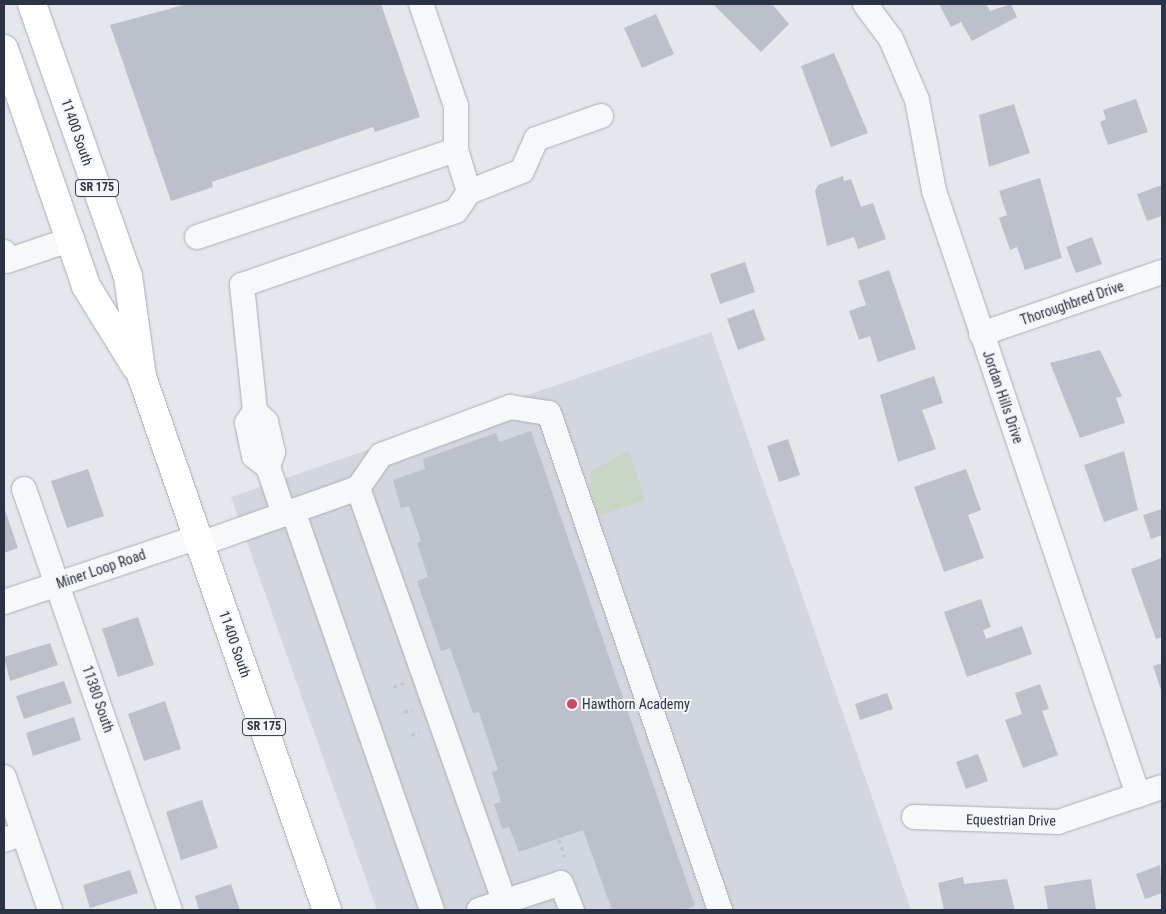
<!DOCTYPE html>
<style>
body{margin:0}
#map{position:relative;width:1166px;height:914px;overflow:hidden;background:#e4e7ec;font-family:"Roboto Condensed",sans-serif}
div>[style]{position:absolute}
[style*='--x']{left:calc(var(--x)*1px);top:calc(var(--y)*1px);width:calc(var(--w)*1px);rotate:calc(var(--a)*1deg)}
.built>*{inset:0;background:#d2d6de}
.green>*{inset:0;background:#c9d6c5}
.building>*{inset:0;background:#bbc0ca}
.path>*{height:3px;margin-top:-1.5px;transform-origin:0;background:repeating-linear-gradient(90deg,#c2c5cb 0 4px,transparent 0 8px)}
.roads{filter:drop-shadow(0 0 1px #a9aeb7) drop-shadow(0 0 1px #a9aeb7)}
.minor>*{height:24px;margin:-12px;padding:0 12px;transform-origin:12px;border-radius:12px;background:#f7f8fa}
.major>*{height:28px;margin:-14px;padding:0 14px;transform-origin:14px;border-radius:14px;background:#fff}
.dots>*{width:14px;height:14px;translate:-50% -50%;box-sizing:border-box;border:2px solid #f4f6f9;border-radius:50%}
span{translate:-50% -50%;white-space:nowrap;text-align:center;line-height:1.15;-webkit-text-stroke:4px #f4f6f9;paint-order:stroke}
.shield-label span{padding:1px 4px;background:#f4f6f9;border:1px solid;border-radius:4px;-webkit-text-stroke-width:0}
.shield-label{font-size:12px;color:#2b3445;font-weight:700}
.street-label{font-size:14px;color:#2b3445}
.poi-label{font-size:14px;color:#2b3445}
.left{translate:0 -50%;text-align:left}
.frame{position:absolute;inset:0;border:5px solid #2b3445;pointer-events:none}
</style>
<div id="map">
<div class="built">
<div style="clip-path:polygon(711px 332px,911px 910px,377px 910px,231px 497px)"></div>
</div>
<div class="green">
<div style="clip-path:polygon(629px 451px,645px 500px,598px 516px,589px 485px,591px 471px)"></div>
</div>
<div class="building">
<div style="clip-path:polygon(187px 4px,381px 4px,420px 117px,375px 132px,373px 127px,212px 182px,213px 187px,171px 201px,110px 25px)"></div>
<div style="clip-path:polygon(713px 4px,772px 4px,789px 24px,761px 52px)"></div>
<div style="clip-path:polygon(939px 4px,986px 4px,990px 11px,1011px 4px,1017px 17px,972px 41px,961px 22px,951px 27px)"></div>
<div style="clip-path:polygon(656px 14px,674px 54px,642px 68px,624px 28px)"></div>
<div style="clip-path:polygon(834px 53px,868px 133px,831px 147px,801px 66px)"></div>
<div style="clip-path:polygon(1136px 99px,1148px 132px,1108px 145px,1100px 122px,1106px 119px,1103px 110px)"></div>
<div style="clip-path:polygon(1014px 104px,1030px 153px,989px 167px,979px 115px)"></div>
<div style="clip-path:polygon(843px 176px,844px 181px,851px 179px,861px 207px,873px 203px,886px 239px,858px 249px,854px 237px,827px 246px,815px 191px,818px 185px)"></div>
<div style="clip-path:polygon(1040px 178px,1062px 258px,1025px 270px,1017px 247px,1010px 250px,999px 218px,1007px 215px,999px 191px)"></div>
<div style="clip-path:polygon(1162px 185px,1162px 216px,1147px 221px,1137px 194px)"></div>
<div style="clip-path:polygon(1092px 237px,1102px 264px,1076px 273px,1066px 247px)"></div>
<div style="clip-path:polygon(745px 262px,755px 292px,720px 304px,710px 274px)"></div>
<div style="clip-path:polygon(889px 270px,916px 349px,878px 362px,870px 336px,859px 340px,849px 311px,866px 305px,858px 281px)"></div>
<div style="clip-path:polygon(754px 309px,765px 340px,738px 350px,727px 319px)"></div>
<div style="clip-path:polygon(1100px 350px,1122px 396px,1116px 398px,1125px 423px,1080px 438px,1050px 363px)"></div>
<div style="clip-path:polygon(934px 376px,943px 403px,922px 410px,936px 449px,898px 462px,880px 395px)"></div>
<div style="clip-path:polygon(531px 431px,695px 906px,683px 910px,612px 910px,583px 830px,519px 852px,509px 827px,502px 829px,494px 804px,501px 802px,492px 772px,498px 770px,479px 712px,473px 713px,450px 648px,441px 651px,417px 581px,428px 577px,417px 543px,421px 541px,409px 506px,401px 508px,393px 480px,425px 469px,423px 459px,496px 433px,499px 442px)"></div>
<div style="clip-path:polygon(788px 439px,800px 475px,779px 482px,767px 446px)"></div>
<div style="clip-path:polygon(1124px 451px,1138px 510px,1104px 522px,1084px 465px)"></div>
<div style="clip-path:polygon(88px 469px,104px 516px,67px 528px,51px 481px)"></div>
<div style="clip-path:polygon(966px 469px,981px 510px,968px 515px,984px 558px,944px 572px,914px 487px)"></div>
<div style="clip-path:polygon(4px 507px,18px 548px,4px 553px)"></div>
<div style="clip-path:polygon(1162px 509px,1162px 535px,1151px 539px,1143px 515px)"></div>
<div style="clip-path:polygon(1162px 558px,1162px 637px,1156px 639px,1131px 569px)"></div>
<div style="clip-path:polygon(981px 599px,991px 627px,983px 630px,986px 639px,1022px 626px,1032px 654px,967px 677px,944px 612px)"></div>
<div style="clip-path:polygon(138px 617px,154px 665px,118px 677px,102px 629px)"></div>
<div style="clip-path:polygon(50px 643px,58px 665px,10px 681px,4px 657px)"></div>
<div style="clip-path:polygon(1162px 663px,1162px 693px,1153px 666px)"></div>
<div style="clip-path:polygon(64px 681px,72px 703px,24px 719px,16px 696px)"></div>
<div style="clip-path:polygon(1040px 684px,1049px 709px,1042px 711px,1058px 755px,1023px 768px,1005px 720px,1022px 714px,1015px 693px)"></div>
<div style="clip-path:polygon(887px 693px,893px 709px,860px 720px,855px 704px)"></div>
<div style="clip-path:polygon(165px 701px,181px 749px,144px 761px,128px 714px)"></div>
<div style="clip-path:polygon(74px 717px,81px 740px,33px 756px,26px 733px)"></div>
<div style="clip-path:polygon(978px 754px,988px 781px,966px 789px,956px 762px)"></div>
<div style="clip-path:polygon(202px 800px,218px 848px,181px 860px,166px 812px)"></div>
<div style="clip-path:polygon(1160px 865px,1162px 893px,1145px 899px,1136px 874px)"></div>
<div style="clip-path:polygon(130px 870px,138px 893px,90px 908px,83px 885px)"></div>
<div style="clip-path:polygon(963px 877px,964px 884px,1007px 879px,1015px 910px,944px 910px,938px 883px)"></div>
<div style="clip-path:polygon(1091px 879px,1096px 910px,1048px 910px,1044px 886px)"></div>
<div style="clip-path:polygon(231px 884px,240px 910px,199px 910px,195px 896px)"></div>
</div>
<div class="path">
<div style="--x:393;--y:687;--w:12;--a:-20"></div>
<div style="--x:404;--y:712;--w:9;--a:-18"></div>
<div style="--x:411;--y:735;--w:9;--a:-18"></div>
<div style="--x:559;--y:839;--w:19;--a:72"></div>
</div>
<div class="roads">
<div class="minor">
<div style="--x:865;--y:4;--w:44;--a:53.4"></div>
<div style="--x:891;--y:39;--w:66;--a:66.9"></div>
<div style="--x:917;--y:100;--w:93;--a:79.4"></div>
<div style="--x:934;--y:191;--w:638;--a:71.34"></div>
<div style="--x:469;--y:192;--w:57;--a:-21.6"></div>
<div style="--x:522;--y:171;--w:35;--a:-66"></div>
<div style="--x:536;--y:139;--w:69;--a:-19.5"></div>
<div style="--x:197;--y:237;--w:273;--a:-18.6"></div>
<div style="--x:456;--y:150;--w:44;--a:-90"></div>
<div style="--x:456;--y:106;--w:108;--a:-108.9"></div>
<div style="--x:4;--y:252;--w:9;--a:72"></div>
<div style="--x:7;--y:261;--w:69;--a:-18.7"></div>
<div style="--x:981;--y:334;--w:191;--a:-18.9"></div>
<div style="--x:255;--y:411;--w:14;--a:124"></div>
<div style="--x:247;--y:423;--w:34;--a:78"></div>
<div style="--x:254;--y:456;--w:18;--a:38"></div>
<div style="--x:268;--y:467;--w:50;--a:71.2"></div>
<div style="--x:268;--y:467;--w:16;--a:-72"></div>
<div style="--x:273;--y:452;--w:31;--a:-103"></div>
<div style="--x:266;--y:422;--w:16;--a:-135"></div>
<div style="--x:255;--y:411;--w:127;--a:-95.9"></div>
<div style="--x:242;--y:285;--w:226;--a:-19.1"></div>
<div style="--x:456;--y:211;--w:23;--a:-56"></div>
<div style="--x:469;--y:192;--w:44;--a:-107.2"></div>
<div style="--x:358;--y:488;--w:40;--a:-55.1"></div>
<div style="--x:381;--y:455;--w:138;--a:-20.4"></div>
<div style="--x:510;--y:407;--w:39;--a:9"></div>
<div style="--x:549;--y:413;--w:526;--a:71.01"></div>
<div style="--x:24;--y:489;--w:446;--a:70.9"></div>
<div style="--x:293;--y:511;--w:423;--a:70.8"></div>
<div style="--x:200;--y:544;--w:168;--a:-19.5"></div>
<div style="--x:358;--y:488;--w:438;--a:70.5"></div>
<div style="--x:4;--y:602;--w:205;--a:-18.5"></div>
<div style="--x:4;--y:777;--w:141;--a:70.9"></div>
<div style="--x:914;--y:817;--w:144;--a:2"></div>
<div style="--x:1058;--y:822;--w:110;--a:-18.6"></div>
<div style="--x:4;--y:840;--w:20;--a:-20"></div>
<div style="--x:479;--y:910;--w:86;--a:-18.2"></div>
<div style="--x:561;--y:883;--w:29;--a:68"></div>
</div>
<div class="major">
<div style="--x:32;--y:4;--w:288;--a:70.6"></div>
<div style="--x:128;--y:276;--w:102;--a:82.1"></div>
<div style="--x:142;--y:377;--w:564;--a:70.86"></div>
<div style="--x:4;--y:49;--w:251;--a:70.9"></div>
<div style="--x:86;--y:286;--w:95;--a:58.3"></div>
</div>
</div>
<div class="dots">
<div style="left:572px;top:704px;background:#d1495b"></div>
</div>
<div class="shield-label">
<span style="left:97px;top:188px">SR 175</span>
<span style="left:264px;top:727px">SR 175</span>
</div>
<div class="street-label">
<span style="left:77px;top:132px;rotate:71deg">11400 South</span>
<span style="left:1072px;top:303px;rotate:-19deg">Thoroughbred Drive</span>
<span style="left:1003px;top:397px;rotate:71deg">Jordan Hills Drive</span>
<span style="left:101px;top:569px;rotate:-19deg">Miner Loop Road</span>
<span style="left:235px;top:644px;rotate:71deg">11400 South</span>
<span style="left:98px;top:699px;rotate:71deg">11380 South</span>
<span style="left:1011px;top:820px;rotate:1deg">Equestrian Drive</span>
</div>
<div class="poi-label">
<span class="left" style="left:582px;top:704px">Hawthorn Academy</span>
</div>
<div class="frame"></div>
</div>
